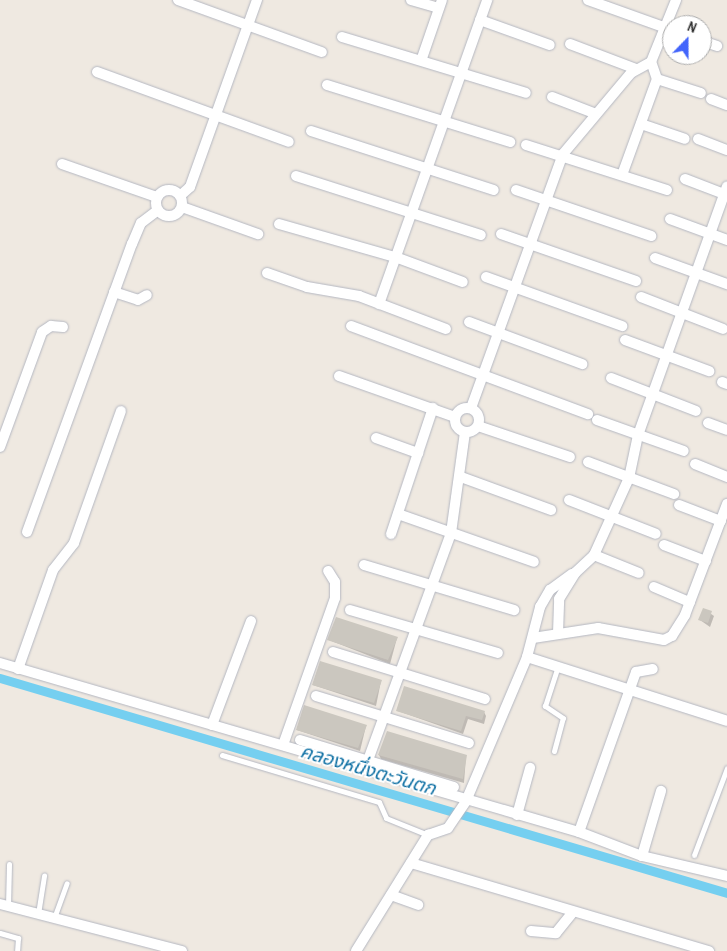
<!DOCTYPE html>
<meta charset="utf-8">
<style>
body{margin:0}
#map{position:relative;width:727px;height:951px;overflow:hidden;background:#efe9e1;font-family:"Archivo Narrow","Noto Sans Thai",sans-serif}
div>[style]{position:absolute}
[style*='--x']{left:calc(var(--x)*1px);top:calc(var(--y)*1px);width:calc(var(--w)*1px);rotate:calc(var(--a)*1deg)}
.shadow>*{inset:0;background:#0003}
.canal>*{height:9px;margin:-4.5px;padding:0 4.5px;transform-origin:4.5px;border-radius:4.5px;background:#75cff0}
.building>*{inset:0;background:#cbc7bf}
.roads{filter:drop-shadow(0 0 1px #b4b7c1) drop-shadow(0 0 1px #b4b7c1)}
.lane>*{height:5px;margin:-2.5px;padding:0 2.5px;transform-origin:2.5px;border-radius:2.5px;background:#fff}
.street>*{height:10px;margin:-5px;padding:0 5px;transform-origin:5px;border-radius:5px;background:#fff}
.street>.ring{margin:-5px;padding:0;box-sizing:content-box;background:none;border:10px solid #fff;border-radius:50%}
span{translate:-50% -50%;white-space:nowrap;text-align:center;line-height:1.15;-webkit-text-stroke:4px #fff;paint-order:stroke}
.water-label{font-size:19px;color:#0d6fa3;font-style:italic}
.north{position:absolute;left:662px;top:15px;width:50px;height:50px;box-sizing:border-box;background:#fff;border:1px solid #ababab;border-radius:50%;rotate:22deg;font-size:14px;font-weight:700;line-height:20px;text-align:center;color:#2e2e2e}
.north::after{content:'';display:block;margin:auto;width:18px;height:22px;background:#4264fb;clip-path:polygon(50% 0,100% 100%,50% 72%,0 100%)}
</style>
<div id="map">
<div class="shadow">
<div style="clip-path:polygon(704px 609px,714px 616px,710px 627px,700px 620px)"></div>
<div style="clip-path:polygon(397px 638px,390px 664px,329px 640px)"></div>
<div style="clip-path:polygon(381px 681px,376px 706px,313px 685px)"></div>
<div style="clip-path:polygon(398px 711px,484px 712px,486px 716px,484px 724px,468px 719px,463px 734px)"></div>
<div style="clip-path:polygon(366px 726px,360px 751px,297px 730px)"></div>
<div style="clip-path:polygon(379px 755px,466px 756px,464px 783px,381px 759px)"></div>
</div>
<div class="canal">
<div style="--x:0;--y:678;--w:758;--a:16.47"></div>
</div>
<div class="building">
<div style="clip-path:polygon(703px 608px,712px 611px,708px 623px,698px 620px)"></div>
<div style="clip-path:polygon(336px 617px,398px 637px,388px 660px,327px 640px)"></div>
<div style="clip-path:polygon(320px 661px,382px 680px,374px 703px,312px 685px)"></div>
<div style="clip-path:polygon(404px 686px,485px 711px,482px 720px,466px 716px,461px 731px,396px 711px)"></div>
<div style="clip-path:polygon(304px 705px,367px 725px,358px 748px,296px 730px)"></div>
<div style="clip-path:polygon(387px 731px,467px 755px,463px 779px,378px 755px)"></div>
</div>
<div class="roads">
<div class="lane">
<div style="--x:554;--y:751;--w:34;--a:-75"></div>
<div style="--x:563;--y:718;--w:22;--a:-146"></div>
<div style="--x:545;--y:706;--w:42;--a:-72"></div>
<div style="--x:222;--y:755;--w:164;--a:16.7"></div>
<div style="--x:379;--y:802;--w:17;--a:66"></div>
<div style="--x:386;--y:818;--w:45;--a:22"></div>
<div style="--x:694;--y:855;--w:93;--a:-69.2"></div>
<div style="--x:8;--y:906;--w:42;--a:-88.6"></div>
<div style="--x:38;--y:914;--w:39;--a:-81"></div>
<div style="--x:54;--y:918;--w:37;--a:-70"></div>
<div style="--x:0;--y:933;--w:19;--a:16"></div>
<div style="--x:18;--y:938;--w:13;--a:94"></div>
</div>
<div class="street">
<div style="--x:178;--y:0;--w:153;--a:19.9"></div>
<div style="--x:411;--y:0;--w:29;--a:16"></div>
<div style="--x:588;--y:0;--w:89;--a:19.7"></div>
<div style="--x:480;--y:20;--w:74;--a:19.7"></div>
<div style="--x:342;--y:37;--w:192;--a:16.9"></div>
<div style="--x:702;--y:41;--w:16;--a:18"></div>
<div style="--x:570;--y:44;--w:71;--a:20.7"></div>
<div style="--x:422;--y:58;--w:61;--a:-71"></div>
<div style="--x:651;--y:62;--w:67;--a:-68"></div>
<div style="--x:97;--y:72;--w:204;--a:20"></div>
<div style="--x:657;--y:79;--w:46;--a:17.7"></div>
<div style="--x:327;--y:85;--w:192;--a:17.3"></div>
<div style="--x:552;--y:97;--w:45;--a:20.9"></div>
<div style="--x:711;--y:99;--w:17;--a:21"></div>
<div style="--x:641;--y:124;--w:46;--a:18.8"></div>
<div style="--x:311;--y:131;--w:192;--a:17.9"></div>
<div style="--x:698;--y:139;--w:31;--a:21"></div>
<div style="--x:526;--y:145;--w:148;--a:17.7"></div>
<div style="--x:62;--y:164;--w:101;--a:19.2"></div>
<div style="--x:622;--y:175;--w:102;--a:-70"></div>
<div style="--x:657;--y:79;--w:18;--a:-109"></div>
<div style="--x:296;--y:176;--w:194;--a:17.7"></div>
<div style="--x:685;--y:179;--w:45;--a:20.9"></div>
<div class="ring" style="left:156px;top:190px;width:16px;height:16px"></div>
<div style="--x:516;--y:190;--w:143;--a:18.8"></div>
<div style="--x:181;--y:195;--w:12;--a:-42"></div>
<div style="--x:190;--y:187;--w:199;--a:-70.3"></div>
<div style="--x:182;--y:207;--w:81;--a:19.6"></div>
<div style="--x:670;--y:219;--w:61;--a:20.2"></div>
<div style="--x:279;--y:224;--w:124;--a:15.9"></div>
<div style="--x:398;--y:258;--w:69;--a:20.3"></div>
<div style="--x:501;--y:234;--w:143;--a:19.2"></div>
<div style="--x:655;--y:258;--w:77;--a:19.9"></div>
<div style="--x:267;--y:273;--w:42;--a:19.3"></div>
<div style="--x:307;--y:287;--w:53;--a:9.8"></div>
<div style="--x:359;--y:296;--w:93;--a:20.8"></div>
<div style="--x:486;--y:277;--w:145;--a:19.8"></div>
<div style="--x:114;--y:292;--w:25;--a:18"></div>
<div style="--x:138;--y:300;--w:10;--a:-29"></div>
<div style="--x:641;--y:297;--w:88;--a:21.3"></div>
<div style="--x:379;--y:304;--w:323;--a:-70.4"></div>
<div style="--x:469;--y:322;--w:121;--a:20.4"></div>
<div style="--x:351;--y:326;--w:253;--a:20.4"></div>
<div style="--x:625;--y:340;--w:90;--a:20.3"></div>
<div style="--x:339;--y:376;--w:123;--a:19.5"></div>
<div style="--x:611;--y:378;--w:91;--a:21.2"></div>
<div style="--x:722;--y:382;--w:5;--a:22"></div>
<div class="ring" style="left:455px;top:408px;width:14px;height:14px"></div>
<div style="--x:471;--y:408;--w:270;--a:-70.1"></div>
<div style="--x:563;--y:154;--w:106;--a:-50"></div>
<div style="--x:631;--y:73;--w:23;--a:-29"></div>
<div style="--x:597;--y:420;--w:92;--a:19.6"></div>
<div style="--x:708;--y:423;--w:20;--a:20"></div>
<div style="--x:478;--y:426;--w:97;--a:18.6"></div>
<div style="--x:376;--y:438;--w:45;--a:19.7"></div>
<div style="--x:0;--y:447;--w:122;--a:-69.9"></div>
<div style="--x:42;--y:332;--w:11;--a:-34"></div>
<div style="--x:51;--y:326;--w:12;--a:5"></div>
<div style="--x:588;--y:462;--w:92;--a:20.4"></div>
<div style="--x:695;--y:464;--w:35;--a:22"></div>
<div style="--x:461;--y:477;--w:96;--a:20.1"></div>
<div style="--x:569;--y:500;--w:93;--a:21.3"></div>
<div style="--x:679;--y:505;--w:45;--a:20.9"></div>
<div style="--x:398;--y:514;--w:144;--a:19.4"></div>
<div style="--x:27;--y:532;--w:307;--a:-70"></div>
<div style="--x:132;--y:244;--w:23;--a:-67"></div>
<div style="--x:141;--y:223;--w:21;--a:-37"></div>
<div style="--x:391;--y:534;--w:133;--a:-71.6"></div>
<div style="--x:664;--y:545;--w:45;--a:20.9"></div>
<div style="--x:594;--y:555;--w:48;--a:21.8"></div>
<div style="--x:364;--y:565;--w:157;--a:16.7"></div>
<div style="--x:654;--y:587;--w:39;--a:23"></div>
<div style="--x:350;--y:610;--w:154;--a:16.2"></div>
<div style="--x:558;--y:633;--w:34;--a:-88"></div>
<div style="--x:559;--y:599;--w:31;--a:-58"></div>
<div style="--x:575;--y:573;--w:26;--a:-43"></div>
<div style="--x:594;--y:555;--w:85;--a:-65.6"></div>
<div style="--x:629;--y:478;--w:44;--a:-78.2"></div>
<div style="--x:638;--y:435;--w:264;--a:-70.3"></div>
<div style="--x:533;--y:638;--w:66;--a:-8.7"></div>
<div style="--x:598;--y:628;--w:67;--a:10.3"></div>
<div style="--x:664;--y:640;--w:9;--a:-27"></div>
<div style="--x:672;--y:636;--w:25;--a:-58"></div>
<div style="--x:685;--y:615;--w:119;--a:-69.3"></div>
<div style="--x:333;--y:652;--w:159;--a:17.2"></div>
<div style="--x:527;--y:657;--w:210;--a:17.7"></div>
<div style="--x:0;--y:663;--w:603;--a:16.27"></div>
<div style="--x:579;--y:832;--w:67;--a:20.9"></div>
<div style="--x:642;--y:856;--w:87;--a:13.2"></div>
<div style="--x:18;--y:669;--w:105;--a:-70.5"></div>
<div style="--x:53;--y:570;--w:34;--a:-52"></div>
<div style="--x:74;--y:543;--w:140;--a:-70.4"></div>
<div style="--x:316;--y:696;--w:160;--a:17.1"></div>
<div style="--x:212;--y:725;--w:111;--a:-69.4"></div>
<div style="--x:300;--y:740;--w:161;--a:17"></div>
<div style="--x:283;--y:745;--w:156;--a:-70.5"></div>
<div style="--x:335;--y:598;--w:16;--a:-90"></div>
<div style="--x:335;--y:582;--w:13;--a:-122"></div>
<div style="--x:368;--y:760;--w:242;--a:-69.9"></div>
<div style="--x:451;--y:533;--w:102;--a:-82.1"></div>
<div style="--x:517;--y:815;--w:49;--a:-74.5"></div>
<div style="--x:579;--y:832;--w:170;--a:-70.4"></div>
<div style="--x:636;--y:672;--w:17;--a:-10"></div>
<div style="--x:642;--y:856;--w:68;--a:-73.7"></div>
<div style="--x:411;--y:863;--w:311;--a:16.5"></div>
<div style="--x:391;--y:895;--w:29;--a:20"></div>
<div style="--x:0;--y:904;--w:188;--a:14.5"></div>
<div style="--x:531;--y:931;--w:25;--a:5"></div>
<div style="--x:556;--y:933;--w:27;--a:-51"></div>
<div style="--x:356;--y:951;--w:137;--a:-58.2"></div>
<div style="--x:428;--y:835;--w:21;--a:-19"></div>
<div style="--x:448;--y:828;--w:32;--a:-56"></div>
<div style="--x:466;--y:801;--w:156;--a:-67"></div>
<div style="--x:527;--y:657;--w:52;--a:-75.4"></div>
<div style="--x:540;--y:607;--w:20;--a:-60"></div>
<div style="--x:550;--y:590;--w:27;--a:-36"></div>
</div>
</div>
<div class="water-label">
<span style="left:368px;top:770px;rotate:16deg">คลองหนึ่งตะวันตก</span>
</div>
<div class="north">N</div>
</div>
